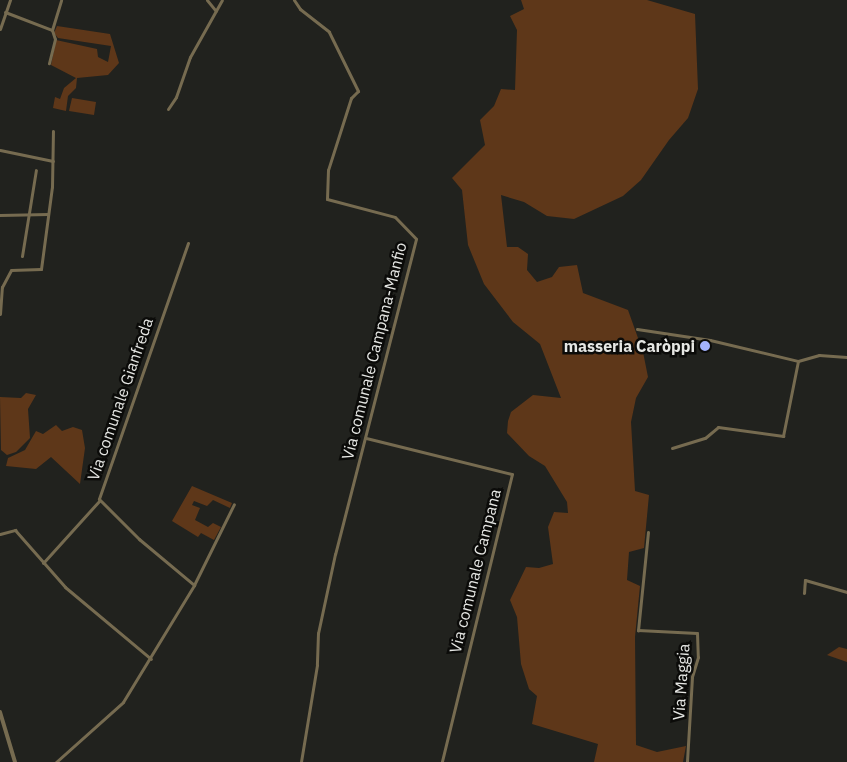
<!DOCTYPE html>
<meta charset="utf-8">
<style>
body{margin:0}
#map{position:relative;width:847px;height:762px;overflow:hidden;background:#21221e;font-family:"IBM Plex Sans",sans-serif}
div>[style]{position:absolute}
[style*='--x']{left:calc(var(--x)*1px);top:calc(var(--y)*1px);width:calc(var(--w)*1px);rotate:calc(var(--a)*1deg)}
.green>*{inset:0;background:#5e3719}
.minor>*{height:3px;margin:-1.5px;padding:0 1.5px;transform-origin:1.5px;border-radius:1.5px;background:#766b50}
.tertiary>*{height:4px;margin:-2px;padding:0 2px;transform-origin:2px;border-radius:2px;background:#766b50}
.dots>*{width:14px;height:14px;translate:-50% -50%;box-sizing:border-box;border:2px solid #0b0b09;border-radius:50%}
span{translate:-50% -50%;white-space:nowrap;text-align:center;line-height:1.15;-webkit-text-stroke:5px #0b0b09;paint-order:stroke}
.poi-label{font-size:16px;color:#e6e7e4;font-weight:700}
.right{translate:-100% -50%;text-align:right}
.street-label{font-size:16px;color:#e6e7e4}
</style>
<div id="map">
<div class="green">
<div style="clip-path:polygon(521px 0,647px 0,695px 14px,698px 89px,688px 118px,669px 140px,641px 180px,623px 196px,574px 219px,547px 216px,524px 202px,501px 195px,507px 247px,518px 247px,528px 254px,527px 270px,537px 282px,552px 277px,559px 267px,577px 265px,583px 293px,628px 310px,643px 352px,648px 377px,636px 398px,631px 422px,635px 491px,649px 495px,644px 548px,629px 552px,627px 580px,640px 586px,635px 637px,636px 745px,657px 752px,686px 746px,683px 762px,594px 762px,598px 744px,532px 724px,537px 696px,529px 689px,521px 664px,517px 617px,510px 600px,526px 567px,539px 568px,553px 564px,548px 527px,554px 512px,568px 513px,567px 502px,545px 466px,529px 456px,507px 433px,508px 421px,511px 412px,533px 395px,561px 398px,540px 344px,513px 322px,484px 284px,468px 245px,462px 190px,452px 178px,485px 145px,480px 120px,494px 106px,501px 89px,515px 90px,517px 30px,510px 16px,524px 9px)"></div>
<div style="clip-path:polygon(57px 26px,110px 34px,119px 63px,108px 75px,77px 78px,76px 88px,68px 96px,66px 111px,53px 108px,55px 97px,60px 99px,64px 88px,76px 78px,51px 65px,56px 40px,97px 49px,98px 57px,108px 62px,111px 46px,58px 38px,54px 33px)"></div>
<div style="clip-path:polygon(72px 98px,96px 102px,94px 115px,69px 111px)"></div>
<div style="clip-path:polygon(26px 393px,36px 395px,28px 409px,30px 438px,16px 452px,7px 455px,1px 450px,0 397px,21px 398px)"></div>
<div style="clip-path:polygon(56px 425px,62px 431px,73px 427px,82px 430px,85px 448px,80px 484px,51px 457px,36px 469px,6px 466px,8px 458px,25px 450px,36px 431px,43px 434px)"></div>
<div style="clip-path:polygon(192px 486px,232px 503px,230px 508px,213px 500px,207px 506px,194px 501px,192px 505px,200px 508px,195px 520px,208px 527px,213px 523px,221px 527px,214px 540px,201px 533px,198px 537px,172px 521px)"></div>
<div style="clip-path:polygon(839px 647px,847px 649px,847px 662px,827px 655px)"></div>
</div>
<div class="minor">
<div style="--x:207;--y:0;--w:14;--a:51"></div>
<div style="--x:294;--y:0;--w:11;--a:56"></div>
<div style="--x:300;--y:9;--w:37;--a:38"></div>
<div style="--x:329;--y:32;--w:66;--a:63.8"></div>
<div style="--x:358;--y:91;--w:10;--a:135"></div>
<div style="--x:351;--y:98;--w:76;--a:107.7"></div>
<div style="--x:328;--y:170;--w:29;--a:92"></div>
<div style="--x:327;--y:199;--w:70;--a:14.8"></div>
<div style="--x:395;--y:217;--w:30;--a:46"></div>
<div style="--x:416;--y:239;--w:325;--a:104.4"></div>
<div style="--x:335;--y:554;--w:81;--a:102.1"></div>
<div style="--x:318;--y:633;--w:32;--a:92"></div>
<div style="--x:317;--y:665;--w:98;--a:99.4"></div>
<div style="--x:5;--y:12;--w:50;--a:21"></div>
<div style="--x:52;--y:30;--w:9;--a:72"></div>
<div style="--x:55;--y:39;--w:25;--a:104"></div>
<div style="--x:0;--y:29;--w:31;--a:-71"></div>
<div style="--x:52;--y:30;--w:31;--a:-73"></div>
<div style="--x:168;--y:109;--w:14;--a:-56"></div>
<div style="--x:176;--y:97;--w:42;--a:-70.7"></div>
<div style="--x:190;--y:57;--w:65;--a:-60.7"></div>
<div style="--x:0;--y:150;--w:54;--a:11.7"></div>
<div style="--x:0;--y:215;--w:48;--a:-1.2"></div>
<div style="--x:188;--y:243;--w:271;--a:109.2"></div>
<div style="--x:99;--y:499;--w:57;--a:45"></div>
<div style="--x:139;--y:539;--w:72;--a:39.9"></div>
<div style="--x:22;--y:256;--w:87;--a:-80.8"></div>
<div style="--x:0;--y:314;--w:27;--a:-86"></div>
<div style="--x:2;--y:287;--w:19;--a:-62"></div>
<div style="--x:11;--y:270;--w:30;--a:-2"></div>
<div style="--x:41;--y:269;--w:83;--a:-82.4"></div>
<div style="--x:52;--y:187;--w:56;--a:-89"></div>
<div style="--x:637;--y:329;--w:74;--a:8.6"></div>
<div style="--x:710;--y:340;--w:90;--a:13.4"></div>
<div style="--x:366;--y:438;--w:150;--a:13.9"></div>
<div style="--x:512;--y:474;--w:296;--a:103.7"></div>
<div style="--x:672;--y:448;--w:34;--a:-17"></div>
<div style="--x:705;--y:438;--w:17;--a:-40"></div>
<div style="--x:718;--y:427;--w:66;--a:7.9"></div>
<div style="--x:783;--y:436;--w:76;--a:-78.7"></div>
<div style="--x:798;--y:361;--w:22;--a:-16"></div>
<div style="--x:819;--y:355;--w:28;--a:4"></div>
<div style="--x:648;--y:532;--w:99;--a:95.8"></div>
<div style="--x:638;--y:630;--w:59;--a:2.9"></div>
<div style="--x:697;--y:633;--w:24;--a:88"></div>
<div style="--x:698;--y:657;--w:21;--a:107"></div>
<div style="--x:692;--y:677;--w:85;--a:93.4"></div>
<div style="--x:0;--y:534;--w:16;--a:-15"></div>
<div style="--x:15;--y:530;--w:76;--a:48.7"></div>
<div style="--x:65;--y:587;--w:112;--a:39.9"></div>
<div style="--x:43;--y:563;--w:84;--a:-47.9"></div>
<div style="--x:804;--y:593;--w:13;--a:-86"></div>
<div style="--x:805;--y:580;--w:44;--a:15.9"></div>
<div style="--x:56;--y:762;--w:90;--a:-41.8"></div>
<div style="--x:123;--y:702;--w:137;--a:-58.7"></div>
<div style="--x:194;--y:585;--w:90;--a:-63.7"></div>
</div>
<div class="tertiary">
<div style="--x:0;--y:712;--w:52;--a:73.3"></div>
</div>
<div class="dots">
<div style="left:705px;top:346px;background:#a3b2fd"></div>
</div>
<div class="poi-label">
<span class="right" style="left:695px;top:346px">masseria Caròppi</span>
</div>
<div class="street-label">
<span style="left:374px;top:351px;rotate:-76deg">Via comunale Campana-Manfio</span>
<span style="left:120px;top:399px;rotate:-71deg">Via comunale Gianfreda</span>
<span style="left:475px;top:571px;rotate:-76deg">Via comunale Campana</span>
<span style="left:681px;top:682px;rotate:-86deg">Via Maggia</span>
</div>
</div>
